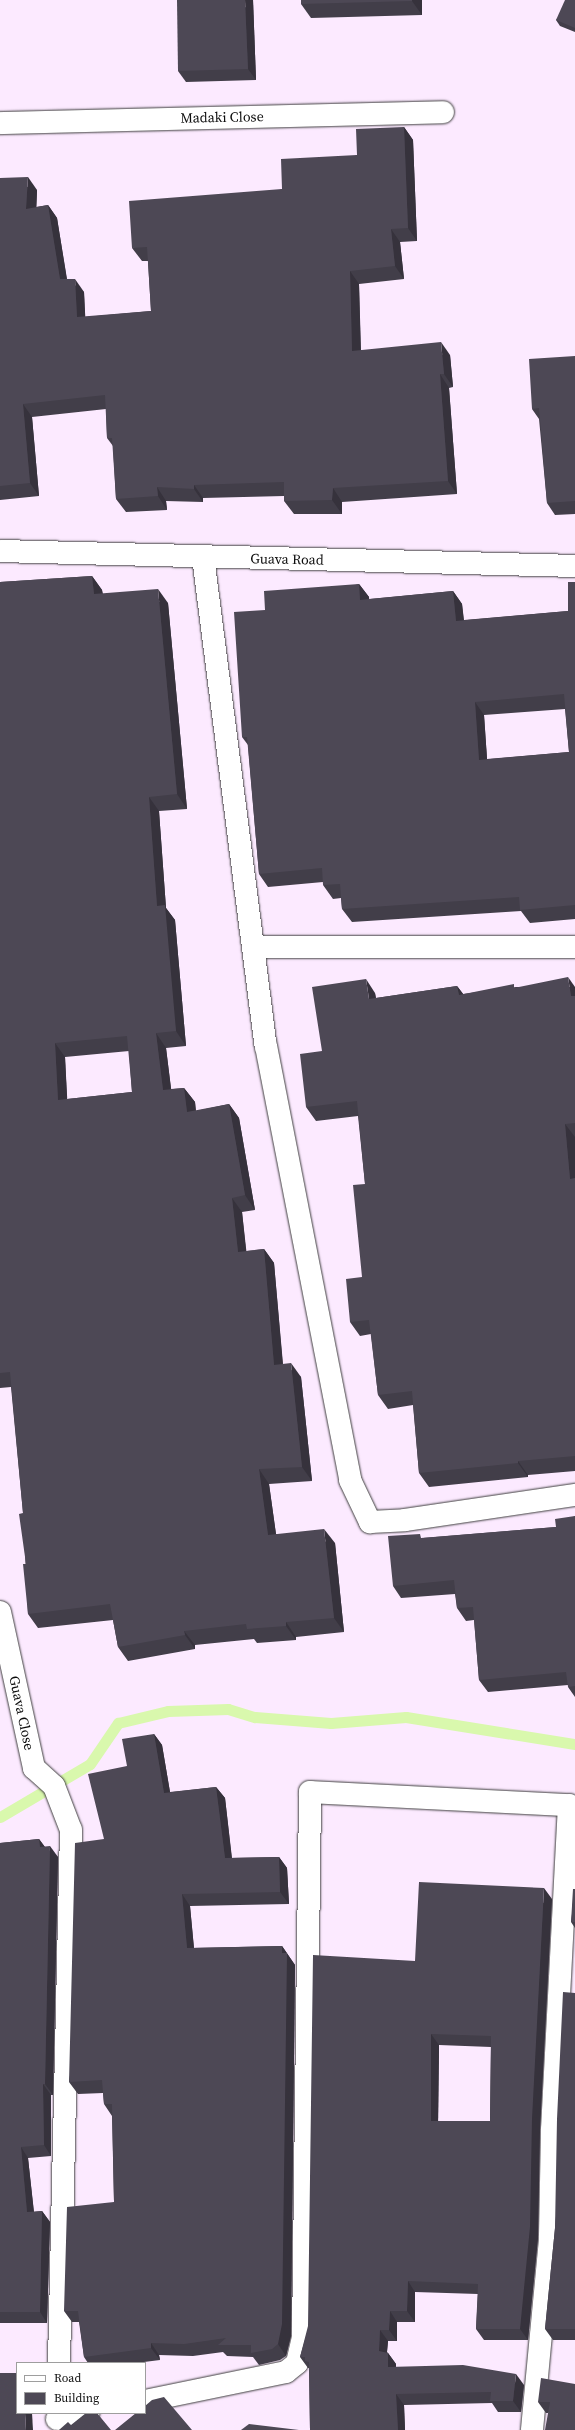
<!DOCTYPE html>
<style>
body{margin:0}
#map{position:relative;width:575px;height:2430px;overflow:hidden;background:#fceaff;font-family:"Source Serif 4",serif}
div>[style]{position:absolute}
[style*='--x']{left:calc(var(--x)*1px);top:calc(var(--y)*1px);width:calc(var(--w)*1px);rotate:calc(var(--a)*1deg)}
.stream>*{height:11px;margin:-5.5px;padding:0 5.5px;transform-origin:5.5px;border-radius:5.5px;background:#d9f8ad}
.roads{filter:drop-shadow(0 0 1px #3f3f3f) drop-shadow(0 0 1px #3f3f3f)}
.street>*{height:22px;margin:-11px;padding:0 11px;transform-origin:11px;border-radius:11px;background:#fff}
.wall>*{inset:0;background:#423e49}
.shaded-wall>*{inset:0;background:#36323c}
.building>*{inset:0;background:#4d4855}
span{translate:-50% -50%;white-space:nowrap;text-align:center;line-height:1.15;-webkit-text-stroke:4px #fff;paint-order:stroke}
.street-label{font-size:14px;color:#0c0c0c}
.legend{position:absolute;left:16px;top:2362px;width:130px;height:52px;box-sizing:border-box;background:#fff;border:1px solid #9e9e9e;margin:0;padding:5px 7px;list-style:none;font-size:12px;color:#0c0c0c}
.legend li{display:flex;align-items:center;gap:8px;height:20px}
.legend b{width:20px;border:1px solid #9e9e9e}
</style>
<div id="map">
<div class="stream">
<div style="--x:0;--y:1817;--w:104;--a:-30.5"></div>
<div style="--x:90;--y:1764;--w:50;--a:-55.7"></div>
<div style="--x:118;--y:1723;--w:51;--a:-13.5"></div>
<div style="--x:168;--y:1711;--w:60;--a:-1.9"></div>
<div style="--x:228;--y:1709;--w:28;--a:17"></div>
<div style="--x:255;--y:1717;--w:76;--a:4.5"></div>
<div style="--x:331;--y:1723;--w:75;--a:-4.6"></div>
<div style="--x:406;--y:1717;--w:171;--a:9.1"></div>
</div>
<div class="roads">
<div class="street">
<div style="--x:0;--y:123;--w:443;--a:-1.4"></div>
<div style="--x:0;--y:551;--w:575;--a:1.49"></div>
<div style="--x:203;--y:557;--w:493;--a:82.7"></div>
<div style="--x:266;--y:1046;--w:442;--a:79"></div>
<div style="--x:350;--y:1480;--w:47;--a:64.5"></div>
<div style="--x:370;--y:1522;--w:35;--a:-3"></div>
<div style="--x:405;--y:1520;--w:172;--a:-8.4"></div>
<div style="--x:254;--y:947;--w:321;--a:0"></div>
<div style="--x:0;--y:1612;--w:160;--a:77.7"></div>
<div style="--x:34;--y:1768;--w:27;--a:42"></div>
<div style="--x:54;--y:1786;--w:47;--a:68.9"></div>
<div style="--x:71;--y:1830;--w:533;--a:91.29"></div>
<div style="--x:145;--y:2401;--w:144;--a:-11.6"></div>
<div style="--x:286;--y:2372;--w:14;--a:-39"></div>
<div style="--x:297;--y:2363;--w:27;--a:-77"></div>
<div style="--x:303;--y:2337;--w:545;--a:-89.26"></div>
<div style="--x:310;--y:1792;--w:259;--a:2.9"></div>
<div style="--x:569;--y:1805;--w:325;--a:93"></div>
<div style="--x:552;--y:2130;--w:109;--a:91.1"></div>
<div style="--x:550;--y:2239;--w:192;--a:95.4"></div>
<div style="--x:57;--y:2419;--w:32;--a:-11"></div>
</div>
</div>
<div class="wall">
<div style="clip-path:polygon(253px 0,256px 80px,186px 82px,178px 71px)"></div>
<div style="clip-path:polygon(301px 0,422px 0,422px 15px,311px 18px,301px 4px)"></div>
<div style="clip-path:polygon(575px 0,575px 32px,560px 26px,556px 20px)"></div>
<div style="clip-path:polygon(404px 127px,413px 140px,417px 241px,400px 242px,404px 279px,359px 284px,361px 350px,450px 355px,453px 387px,449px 388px,457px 494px,342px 502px,342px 514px,294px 514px,284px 501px,284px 496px,203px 498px,203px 502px,166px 501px,167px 510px,126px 512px,116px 499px,113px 446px,107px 438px,106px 409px,32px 417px,39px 496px,0 500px,0 178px,37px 190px,36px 207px,48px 205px,57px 218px,67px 279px,84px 292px,85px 317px,151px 311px,148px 261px,142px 261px,132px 248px,282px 189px,357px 155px)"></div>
<div style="clip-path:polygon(575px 356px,575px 514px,555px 515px,547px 503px,539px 419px,532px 409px)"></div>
<div style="clip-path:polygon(evenodd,92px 576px,102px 590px,103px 594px,168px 603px,187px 809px,159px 811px,166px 908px,175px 920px,186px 1046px,166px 1048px,171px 1089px,184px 1088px,195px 1102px,196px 1111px,229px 1104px,239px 1118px,255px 1210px,242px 1212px,246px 1251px,264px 1249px,274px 1263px,283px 1364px,301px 1377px,312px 1481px,269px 1484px,276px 1534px,335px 1543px,344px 1632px,296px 1637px,296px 1640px,257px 1643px,254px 1639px,195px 1645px,195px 1649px,128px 1661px,118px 1647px,113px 1620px,38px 1628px,28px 1614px,23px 1513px,11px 1387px,0 1388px,0 582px,92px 576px,129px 1051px,132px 1092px,67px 1099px,65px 1057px,129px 1051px)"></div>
<div style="clip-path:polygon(evenodd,575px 582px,575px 919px,530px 923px,521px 911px,352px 922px,342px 909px,341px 898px,333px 899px,323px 885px,323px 882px,268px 887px,259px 874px,248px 745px,242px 737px,265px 610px,359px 584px,369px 597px,369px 599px,453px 591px,462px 604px,464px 620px,568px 611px,575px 582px,565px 709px,569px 752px,487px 759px,484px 715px,565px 709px)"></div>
<div style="clip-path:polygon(457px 986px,463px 994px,516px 987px,575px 987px,575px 1471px,528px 1475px,528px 1477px,429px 1487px,419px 1473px,413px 1405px,388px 1409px,378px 1395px,371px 1334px,360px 1336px,350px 1322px,362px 1277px,365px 1184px,358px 1116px,316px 1121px,306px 1107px,322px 1051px,375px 993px,376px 998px)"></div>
<div style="clip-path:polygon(575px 1516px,575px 1697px,568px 1687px,568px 1685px,488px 1692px,479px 1680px,474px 1620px,466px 1621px,457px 1608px,455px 1594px,401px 1598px,393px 1586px,423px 1538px,556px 1527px)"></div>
<div style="clip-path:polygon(154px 1734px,162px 1745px,170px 1792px,216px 1787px,225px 1798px,232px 1858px,279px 1857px,287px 1868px,289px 1904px,190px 1906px,194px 1948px,282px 1946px,295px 1965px,291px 2336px,286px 2356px,280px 2360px,259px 2365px,253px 2357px,227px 2356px,223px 2352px,193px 2356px,159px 2355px,160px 2360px,136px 2363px,88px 2363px,84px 2357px,79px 2322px,72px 2322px,64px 2311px,114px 2202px,112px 2116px,104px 2104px,103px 2093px,78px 2094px,69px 2082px,104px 1839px,127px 1766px)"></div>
<div style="clip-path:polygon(39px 1839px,45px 1847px,58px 1857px,53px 2095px,51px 2095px,51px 2156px,28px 2158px,34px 2212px,42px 2211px,50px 2222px,47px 2323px,0 2323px,0 1843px)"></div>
<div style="clip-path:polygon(575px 1889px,575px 1928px,571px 1922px)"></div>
<div style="clip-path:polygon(evenodd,552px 1899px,540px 2130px,538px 2238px,528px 2340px,484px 2340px,476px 2329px,478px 2294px,415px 2292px,415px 2322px,397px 2322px,397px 2341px,388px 2341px,387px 2352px,388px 2353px,396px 2364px,396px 2367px,524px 2385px,521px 2412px,498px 2412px,492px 2403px,404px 2405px,405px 2430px,310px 2430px,309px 2368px,308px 2368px,300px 2357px,415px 1961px,552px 1899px,439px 2045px,491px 2047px,490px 2121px,438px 2121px,439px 2045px)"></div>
<div style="clip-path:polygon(575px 1993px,575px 2340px,553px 2340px,545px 2329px,555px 2228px)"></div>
<div style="clip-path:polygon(575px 2384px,548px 2413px,546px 2413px,538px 2402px)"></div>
</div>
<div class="shaded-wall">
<div style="clip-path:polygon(245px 0,253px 0,256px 80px,248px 69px)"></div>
<div style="clip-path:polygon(412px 0,422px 0,422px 15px,412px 1px)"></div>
<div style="clip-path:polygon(404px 127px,413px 140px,417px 241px,408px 228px)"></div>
<div style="clip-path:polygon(28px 177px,37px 190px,36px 222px,26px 209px)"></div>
<div style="clip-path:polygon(48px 205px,57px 218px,69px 293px,60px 279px)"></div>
<div style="clip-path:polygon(391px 229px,400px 242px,404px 279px,395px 266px)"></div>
<div style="clip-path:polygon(350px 271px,359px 284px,361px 364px,352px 351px)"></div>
<div style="clip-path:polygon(75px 279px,84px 292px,86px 331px,77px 317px)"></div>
<div style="clip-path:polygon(441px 342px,450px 355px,453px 387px,444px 374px)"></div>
<div style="clip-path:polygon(440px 374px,449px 388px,457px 494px,448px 481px)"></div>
<div style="clip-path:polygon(23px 404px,32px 417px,39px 496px,30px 483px)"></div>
<div style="clip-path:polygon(194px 485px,203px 498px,203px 502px,194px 489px)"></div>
<div style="clip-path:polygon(157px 487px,166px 501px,167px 510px,158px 496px)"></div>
<div style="clip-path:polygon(333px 488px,342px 502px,342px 514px,332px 500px)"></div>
<div style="clip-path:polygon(92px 576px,102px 590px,104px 609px,94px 594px)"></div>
<div style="clip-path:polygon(359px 584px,369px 597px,370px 613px,360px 600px)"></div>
<div style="clip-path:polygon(158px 589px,168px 603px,187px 809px,177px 794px)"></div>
<div style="clip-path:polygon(453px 591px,462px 604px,465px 634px,456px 621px)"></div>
<div style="clip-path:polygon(475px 702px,484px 715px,488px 773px,479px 760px)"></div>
<div style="clip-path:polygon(149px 797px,159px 811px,166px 908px,175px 920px,186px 1046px,176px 1031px,157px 906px)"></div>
<div style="clip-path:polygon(568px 977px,575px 987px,575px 1001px,571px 996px)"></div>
<div style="clip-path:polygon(366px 979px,375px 993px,378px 1013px,369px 999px)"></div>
<div style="clip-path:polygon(457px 986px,467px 999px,459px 995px)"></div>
<div style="clip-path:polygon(156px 1033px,166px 1048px,173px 1104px,163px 1090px)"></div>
<div style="clip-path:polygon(55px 1043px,65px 1057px,68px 1114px,58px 1100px)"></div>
<div style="clip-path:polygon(184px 1088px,195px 1102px,197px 1127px,187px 1112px)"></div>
<div style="clip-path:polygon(229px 1104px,239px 1118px,255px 1210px,245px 1195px)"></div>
<div style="clip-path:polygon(565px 1124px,575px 1137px,575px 1187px,570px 1179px)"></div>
<div style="clip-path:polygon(232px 1198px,242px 1212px,248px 1266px,238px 1252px)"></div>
<div style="clip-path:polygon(264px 1249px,274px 1263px,284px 1379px,274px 1365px)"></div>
<div style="clip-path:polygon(291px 1363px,301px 1377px,312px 1481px,302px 1467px)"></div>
<div style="clip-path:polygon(518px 1461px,528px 1475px,528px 1477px,518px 1463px)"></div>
<div style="clip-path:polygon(259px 1469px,269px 1484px,278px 1549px,268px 1535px)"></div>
<div style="clip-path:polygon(324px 1529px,335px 1543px,344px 1632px,334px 1618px)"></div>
<div style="clip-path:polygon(286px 1622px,296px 1637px,296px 1640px,286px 1626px)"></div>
<div style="clip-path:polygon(184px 1631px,195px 1645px,195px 1649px,185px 1635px)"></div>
<div style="clip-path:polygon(154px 1734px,162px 1745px,172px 1804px,164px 1793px)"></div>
<div style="clip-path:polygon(216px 1787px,225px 1798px,233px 1870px,225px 1858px)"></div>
<div style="clip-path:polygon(39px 1839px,47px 1850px,40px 1847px)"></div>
<div style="clip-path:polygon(50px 1846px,58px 1857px,53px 2095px,45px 2084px)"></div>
<div style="clip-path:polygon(279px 1857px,287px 1868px,289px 1904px,280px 1892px)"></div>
<div style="clip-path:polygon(544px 1888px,552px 1899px,540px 2130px,538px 2238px,528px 2340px,520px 2329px)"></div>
<div style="clip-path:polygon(182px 1894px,190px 1906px,195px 1960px,187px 1948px)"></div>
<div style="clip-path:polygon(282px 1946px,295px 1965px,291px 2336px,286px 2356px,278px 2344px)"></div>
<div style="clip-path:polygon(431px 2034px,439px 2045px,438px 2132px,431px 2121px)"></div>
<div style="clip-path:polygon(43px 2084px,51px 2095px,51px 2156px,44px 2145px)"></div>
<div style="clip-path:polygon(21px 2147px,28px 2158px,35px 2223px,27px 2212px)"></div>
<div style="clip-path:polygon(42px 2211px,50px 2222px,47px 2323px,40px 2312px)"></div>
<div style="clip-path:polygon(408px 2281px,415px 2292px,415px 2322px,407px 2311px)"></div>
<div style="clip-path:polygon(390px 2311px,397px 2322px,397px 2341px,389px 2330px)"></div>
<div style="clip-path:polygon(380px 2330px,388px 2341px,386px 2362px,379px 2351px)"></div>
<div style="clip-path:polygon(151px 2343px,159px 2355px,160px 2360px,151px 2348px)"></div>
<div style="clip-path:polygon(388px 2353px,396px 2364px,396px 2378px,388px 2367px)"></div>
<div style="clip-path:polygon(516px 2374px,524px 2385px,521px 2412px,513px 2401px)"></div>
<div style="clip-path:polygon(396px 2394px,404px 2405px,405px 2430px,398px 2430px)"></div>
<div style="clip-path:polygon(25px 2413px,32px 2413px,33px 2430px,26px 2430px)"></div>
</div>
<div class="building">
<div style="clip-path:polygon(177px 0,245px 0,248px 69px,178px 71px)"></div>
<div style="clip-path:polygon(301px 0,412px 0,412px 1px,301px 4px)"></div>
<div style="clip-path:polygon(565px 0,575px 0,575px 28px,556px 20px)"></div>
<div style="clip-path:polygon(404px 127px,408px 228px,391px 229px,395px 266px,350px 271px,352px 351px,441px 342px,444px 374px,440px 374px,448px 481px,333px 488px,332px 500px,284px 501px,284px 482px,194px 485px,194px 489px,157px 487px,158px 496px,116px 499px,112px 438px,107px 438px,105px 395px,23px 404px,30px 483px,0 486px,0 178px,28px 177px,26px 209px,48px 205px,60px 279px,75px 279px,77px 317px,151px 311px,147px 247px,132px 248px,129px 201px,282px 189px,281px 159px,357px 155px,356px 129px)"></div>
<div style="clip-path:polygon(575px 356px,575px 501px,547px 503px,539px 408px,532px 409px,529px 359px)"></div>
<div style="clip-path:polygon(evenodd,92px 576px,94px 594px,158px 589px,177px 794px,149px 797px,157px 906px,165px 905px,176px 1031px,156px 1033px,163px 1090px,184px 1088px,187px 1112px,229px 1104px,245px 1195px,232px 1198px,238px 1252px,264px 1249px,274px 1365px,291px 1363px,302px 1467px,259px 1469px,268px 1535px,324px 1529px,334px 1618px,286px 1622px,286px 1626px,247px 1629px,246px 1624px,184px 1631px,185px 1635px,118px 1647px,110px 1604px,28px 1614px,23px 1564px,26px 1564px,19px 1514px,23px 1513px,10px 1372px,0 1373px,0 582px,92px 576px,127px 1036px,132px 1092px,58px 1100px,55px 1043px,127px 1036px)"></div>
<div style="clip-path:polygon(evenodd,568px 582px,575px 582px,575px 905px,520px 910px,519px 897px,342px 909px,340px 884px,323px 885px,322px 868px,259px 874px,247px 737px,242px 737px,234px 612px,265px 610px,264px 591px,359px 584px,360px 600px,453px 591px,456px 621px,568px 611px,568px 582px,564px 694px,569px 752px,479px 760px,475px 702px,564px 694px)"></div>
<div style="clip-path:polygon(568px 977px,571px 996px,575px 996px,575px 1123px,565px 1124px,570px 1179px,575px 1178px,575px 1456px,518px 1461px,518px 1463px,419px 1473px,412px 1391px,378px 1395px,369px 1320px,350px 1322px,346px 1279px,362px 1277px,353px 1185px,365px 1184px,357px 1101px,306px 1107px,300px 1054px,322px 1051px,312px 987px,366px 979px,369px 999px,457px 986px,459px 995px,514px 984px,514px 988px)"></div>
<div style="clip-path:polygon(575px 1516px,575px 1686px,568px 1687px,566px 1672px,479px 1680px,473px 1607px,457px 1608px,454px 1580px,393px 1586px,388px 1536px,420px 1534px,421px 1538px,556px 1527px,555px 1519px)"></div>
<div style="clip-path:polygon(154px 1734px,164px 1793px,216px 1787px,225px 1858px,279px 1857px,280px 1892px,182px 1894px,187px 1948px,282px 1946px,282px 1953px,287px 1953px,282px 2324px,278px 2344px,272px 2349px,251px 2353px,251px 2345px,218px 2345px,226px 2338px,184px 2344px,151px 2343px,151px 2348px,84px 2357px,78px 2311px,64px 2311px,67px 2207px,114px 2202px,112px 2104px,104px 2104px,102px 2080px,69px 2082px,75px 1843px,104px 1839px,88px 1774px,127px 1766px,122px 1739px)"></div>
<div style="clip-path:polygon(39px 1839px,40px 1847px,50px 1846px,45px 2084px,43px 2084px,44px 2145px,21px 2147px,27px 2212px,42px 2211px,40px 2312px,0 2312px,0 1843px)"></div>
<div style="clip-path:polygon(evenodd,419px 1882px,544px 1888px,532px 2119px,530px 2227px,520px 2329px,476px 2329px,478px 2284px,408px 2281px,407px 2311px,390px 2311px,389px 2330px,380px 2330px,379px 2351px,388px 2353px,388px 2367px,463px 2365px,516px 2374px,513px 2401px,490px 2401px,491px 2392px,396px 2394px,398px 2430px,310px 2430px,309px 2362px,305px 2361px,305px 2357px,300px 2357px,308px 2326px,313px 1955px,415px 1961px,419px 1882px,431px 2034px,491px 2036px,490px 2121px,431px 2121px,431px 2034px)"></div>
<div style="clip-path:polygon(573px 1889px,575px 1889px,575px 1922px,571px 1922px)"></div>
<div style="clip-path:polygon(563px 1992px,575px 1993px,575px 2329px,545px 2329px,555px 2228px,557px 2119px)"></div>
<div style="clip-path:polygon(0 2373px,17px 2373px,17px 2413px,25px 2413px,26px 2430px,0 2430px)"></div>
<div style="clip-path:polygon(541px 2378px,575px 2384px,575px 2430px,545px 2430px,550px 2402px,538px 2402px)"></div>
<div style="clip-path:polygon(164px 2397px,192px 2430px,115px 2430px,136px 2413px,145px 2413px,145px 2406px,152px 2400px)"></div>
<div style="clip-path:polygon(86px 2413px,97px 2413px,111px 2430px,59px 2430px,68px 2422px,71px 2425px)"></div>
<div style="clip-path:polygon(249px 2424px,299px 2430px,241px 2430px)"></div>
</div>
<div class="street-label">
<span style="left:222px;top:117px;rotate:-1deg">Madaki Close</span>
<span style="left:287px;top:559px;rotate:1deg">Guava Road</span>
<span style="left:22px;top:1713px;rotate:78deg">Guava Close</span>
</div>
<ul class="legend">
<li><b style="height:5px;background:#fff"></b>Road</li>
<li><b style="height:11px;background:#4d4855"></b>Building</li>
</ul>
</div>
